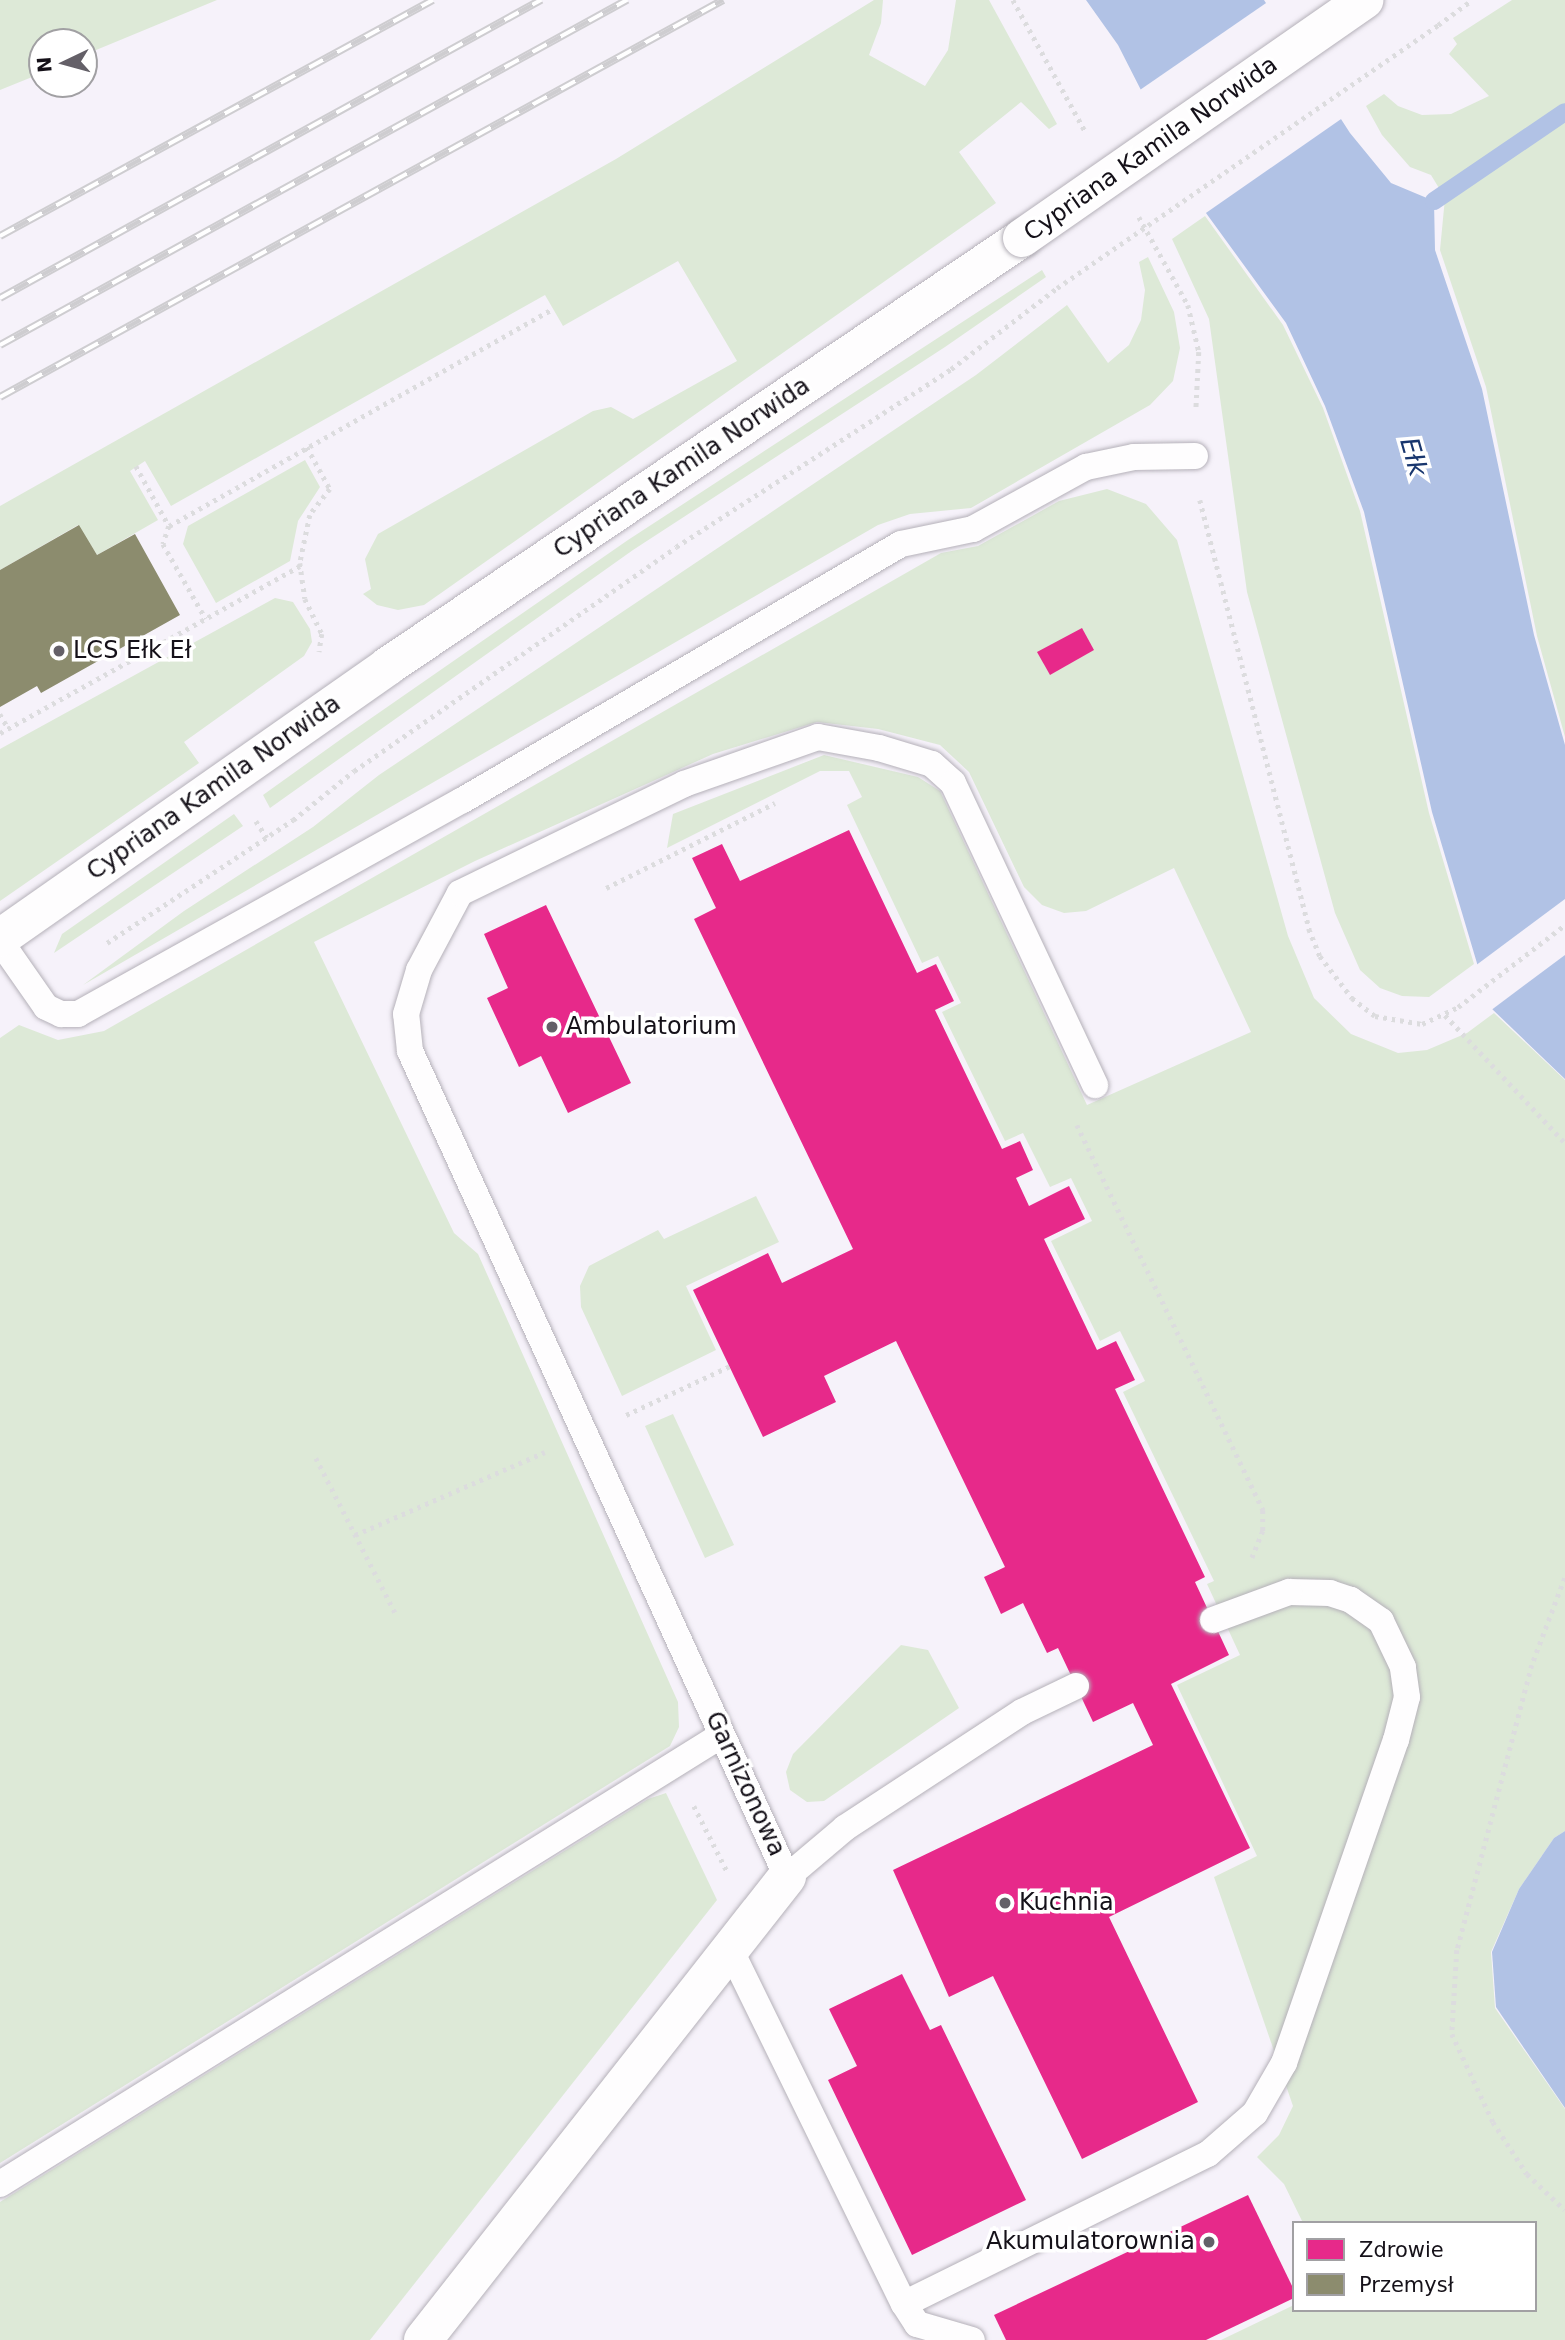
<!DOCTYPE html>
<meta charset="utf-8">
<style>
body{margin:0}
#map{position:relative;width:1565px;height:2340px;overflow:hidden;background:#f6f2fa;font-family:"DejaVu Sans",sans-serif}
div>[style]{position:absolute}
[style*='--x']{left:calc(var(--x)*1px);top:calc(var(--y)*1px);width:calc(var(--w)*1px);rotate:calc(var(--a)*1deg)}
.green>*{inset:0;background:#dde9d7}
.water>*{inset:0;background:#b1c2e5}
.pier>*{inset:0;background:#f6f2fa}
.health>*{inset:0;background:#e7298a}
.industry>*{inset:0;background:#8c8c6e}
.stream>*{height:18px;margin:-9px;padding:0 9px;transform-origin:9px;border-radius:9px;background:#b1c2e5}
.path>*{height:4.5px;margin-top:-2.25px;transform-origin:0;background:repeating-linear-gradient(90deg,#dcdcde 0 3.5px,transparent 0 8.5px)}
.roads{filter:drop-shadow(0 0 2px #b5b1b9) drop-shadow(0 0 2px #b5b1b9)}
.lane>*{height:26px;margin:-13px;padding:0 13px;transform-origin:13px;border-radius:13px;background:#fefdfe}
.street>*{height:38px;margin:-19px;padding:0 19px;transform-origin:19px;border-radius:19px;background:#fefdfe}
.secondary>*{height:38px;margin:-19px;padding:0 19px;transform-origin:19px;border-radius:19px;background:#fefdfe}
.rail>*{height:8px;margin-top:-4px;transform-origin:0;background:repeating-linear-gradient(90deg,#fff 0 16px,#cecdd0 0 32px);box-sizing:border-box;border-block:2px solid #cecdd0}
.path-bridge>*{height:4.5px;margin-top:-2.25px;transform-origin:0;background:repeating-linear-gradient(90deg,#dcdcde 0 3.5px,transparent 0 8.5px)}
.bridges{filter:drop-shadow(0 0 2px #b5b1b9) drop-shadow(0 0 2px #b5b1b9)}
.secondary-bridge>*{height:38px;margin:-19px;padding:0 19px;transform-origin:19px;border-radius:19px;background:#fefdfe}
.dots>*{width:19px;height:19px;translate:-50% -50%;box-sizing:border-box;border:4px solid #fff;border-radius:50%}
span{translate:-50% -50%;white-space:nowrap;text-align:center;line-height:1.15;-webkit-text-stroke:7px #fff;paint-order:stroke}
.street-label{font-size:24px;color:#151119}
.poi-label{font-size:24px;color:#151119}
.left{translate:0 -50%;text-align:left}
.right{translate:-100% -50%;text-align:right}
.water-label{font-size:26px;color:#18366e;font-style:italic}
.legend{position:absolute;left:1292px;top:2221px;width:245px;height:91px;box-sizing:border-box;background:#fff;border:2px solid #a1a0a3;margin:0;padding:9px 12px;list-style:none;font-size:21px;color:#151119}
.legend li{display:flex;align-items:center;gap:14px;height:35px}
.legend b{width:35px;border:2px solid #a1a0a3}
.north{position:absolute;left:28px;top:28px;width:70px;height:70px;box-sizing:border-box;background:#fff;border:2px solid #a1a0a3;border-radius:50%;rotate:265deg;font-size:19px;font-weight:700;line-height:28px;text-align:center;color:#151119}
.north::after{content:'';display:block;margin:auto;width:24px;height:32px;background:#646068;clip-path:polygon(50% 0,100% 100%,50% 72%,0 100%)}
</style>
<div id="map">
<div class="green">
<div style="clip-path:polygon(0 0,217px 0,84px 55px,84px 42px,42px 42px,42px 73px,0 90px)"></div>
<div style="clip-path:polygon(874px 0,883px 0,881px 23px,869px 55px,925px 86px,948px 50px,956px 0,989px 0,1057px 124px,1049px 129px,1021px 102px,959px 152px,996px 203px,424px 605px,398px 610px,377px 605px,363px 594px,371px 589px,365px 559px,378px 534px,593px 411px,611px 407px,633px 419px,737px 361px,678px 261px,563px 326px,545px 295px,171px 506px,145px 461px,130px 471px,158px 520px,97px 555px,78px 525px,0 570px,0 506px,616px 159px)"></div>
<div style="clip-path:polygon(1512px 0,1565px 0,1565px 737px,1537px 636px,1486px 387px,1440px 250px,1445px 198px,1431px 175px,1410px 167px,1382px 135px,1366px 106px,1384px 94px,1398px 106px,1422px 115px,1451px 114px,1489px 96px,1449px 54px,1457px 44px,1453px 38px)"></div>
<div style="clip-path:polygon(1205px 216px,1283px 325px,1323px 408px,1360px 511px,1429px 813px,1474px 964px,1429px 997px,1402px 996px,1380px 988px,1360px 970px,1335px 913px,1247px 592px,1209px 319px,1172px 239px)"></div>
<div style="clip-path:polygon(1148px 257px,1174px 312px,1180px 348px,1173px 381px,1150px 405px,971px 508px,910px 514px,878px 525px,83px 985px,184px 911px,313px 827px,379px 775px,976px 375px,1067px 305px,1108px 363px,1129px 345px,1141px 320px,1145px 290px,1139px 262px)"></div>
<div style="clip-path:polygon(1042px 270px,1046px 277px,945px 347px,633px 550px,270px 808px,263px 795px,344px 737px,628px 540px)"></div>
<div style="clip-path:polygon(305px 460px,320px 487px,298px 521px,290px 561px,216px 603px,183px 544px,188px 526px)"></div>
<div style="clip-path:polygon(1107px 489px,1146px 504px,1177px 540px,1288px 936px,1314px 998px,1351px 1034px,1398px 1053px,1427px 1050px,1467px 1033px,1494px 1013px,1565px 1080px,1565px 1831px,1554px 1838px,1519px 1889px,1491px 1952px,1495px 2008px,1565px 2109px,1565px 2340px,1221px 2340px,1294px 2305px,1294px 2310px,1535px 2310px,1535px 2223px,1303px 2223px,1284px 2184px,1257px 2157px,1279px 2135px,1293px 2106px,1214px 1877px,1257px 1856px,1177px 1685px,1240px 1655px,1207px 1584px,1214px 1581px,1123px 1392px,1145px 1381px,1120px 1331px,1100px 1341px,1051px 1241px,1092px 1221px,1071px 1178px,1050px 1187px,1023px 1133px,1005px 1141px,942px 1012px,961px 1003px,938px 956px,922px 963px,847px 805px,862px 797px,849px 771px,820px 771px,667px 848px,673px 814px,824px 755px,918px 777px,940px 791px,1087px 1105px,1251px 1032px,1174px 868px,1086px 911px,1064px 913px,1042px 905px,1024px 887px,969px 772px,940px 745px,878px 729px,817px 722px,713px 754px,475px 861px,314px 942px,454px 1233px,478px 1254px,678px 1702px,679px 1727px,670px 1746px,0 2163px,0 1038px,19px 1025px,58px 1040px,104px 1031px,941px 553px,978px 546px,1059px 501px)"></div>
<div style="clip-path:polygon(275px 598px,293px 602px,310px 629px,312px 642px,304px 656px,184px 742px,199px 763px,0 901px,0 749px)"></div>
<div style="clip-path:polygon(234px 814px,243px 826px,54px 953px,62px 934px)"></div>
<div style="clip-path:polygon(756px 1196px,779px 1242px,686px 1286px,716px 1350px,622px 1396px,581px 1307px,580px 1286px,589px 1266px,658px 1230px,664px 1239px)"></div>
<div style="clip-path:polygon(673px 1414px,734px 1545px,705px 1558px,645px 1426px)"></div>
<div style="clip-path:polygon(901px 1645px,928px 1650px,959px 1708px,824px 1801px,807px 1802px,790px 1790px,786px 1772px,793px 1754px)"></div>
<div style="clip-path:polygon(666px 1793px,717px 1900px,370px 2340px,0 2340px,0 2202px,648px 1799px)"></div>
</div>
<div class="water">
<div style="clip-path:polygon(1086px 0,1264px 0,1350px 133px,1391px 183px,1434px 201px,1435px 250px,1482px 389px,1534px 635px,1565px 745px,1565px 1079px,1490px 1007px,1432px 812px,1364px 512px,1325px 406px,1286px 323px,1198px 202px,1118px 45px)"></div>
<div style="clip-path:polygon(1565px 1831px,1565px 2108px,1496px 2007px,1492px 1952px,1519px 1889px,1554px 1838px)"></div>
</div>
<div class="pier">
<div style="clip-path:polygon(1269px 1px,1344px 117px,1203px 215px,1137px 92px)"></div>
<div style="clip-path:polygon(1565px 899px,1565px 955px,1490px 1011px,1475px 966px)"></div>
</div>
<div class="health">
<div style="clip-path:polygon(1082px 628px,1094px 650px,1050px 675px,1037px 652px)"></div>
<div style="clip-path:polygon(849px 830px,917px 973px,936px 964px,954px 1001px,935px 1010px,1002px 1149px,1020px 1141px,1033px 1170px,1016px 1178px,1029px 1206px,1069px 1186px,1085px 1219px,1044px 1239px,1097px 1350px,1116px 1341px,1135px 1380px,1115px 1389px,1205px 1577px,1195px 1582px,1229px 1655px,1171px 1684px,1250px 1848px,1109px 1917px,1198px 2102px,1082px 2159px,993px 1976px,949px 1997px,893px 1870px,1153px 1745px,1133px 1703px,1093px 1722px,1058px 1648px,1047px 1653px,1023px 1603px,1001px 1614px,984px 1577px,1005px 1567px,896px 1341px,824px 1376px,836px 1402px,763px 1437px,693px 1290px,768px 1253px,782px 1283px,853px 1249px,694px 919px,716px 908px,692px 858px,722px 844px,740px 881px)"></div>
<div style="clip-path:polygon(546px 905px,631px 1083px,568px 1113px,541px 1056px,519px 1067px,487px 998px,508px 988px,484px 934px)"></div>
<div style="clip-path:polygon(902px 1974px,930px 2030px,941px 2025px,1026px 2200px,912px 2255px,828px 2080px,857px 2066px,829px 2009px)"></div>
<div style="clip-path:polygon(1248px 2195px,1294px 2290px,1294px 2298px,1206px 2340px,1006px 2340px,994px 2315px)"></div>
</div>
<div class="industry">
<div style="clip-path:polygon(79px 525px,97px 555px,135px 534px,180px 615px,41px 693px,37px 686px,0 707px,0 570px)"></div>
</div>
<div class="stream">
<div style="--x:1434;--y:201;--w:158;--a:-34.2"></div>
</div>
<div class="path">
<div style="--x:1013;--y:0;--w:152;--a:61.2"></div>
<div style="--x:1438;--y:25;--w:42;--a:-36.3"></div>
<div style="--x:1139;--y:217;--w:101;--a:60.9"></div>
<div style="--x:1188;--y:305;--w:48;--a:76.8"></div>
<div style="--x:1199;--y:352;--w:59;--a:92.9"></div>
<div style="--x:307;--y:447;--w:48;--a:61.3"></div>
<div style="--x:330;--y:489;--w:33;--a:128"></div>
<div style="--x:310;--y:515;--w:49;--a:101.8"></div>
<div style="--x:300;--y:563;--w:36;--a:82"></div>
<div style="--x:305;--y:599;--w:39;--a:64"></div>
<div style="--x:322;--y:634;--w:18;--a:99"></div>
<div style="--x:136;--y:466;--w:68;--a:61.2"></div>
<div style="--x:169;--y:526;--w:439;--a:-29.5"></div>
<div style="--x:1200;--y:500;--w:443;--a:75.7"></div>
<div style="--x:1309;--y:929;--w:29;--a:68"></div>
<div style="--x:1320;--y:956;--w:53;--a:52.7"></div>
<div style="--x:1352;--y:998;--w:29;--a:38"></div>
<div style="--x:1375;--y:1016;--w:48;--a:9.7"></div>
<div style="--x:1422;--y:1024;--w:40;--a:-25"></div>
<div style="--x:1458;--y:1007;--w:135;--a:-37.5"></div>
<div style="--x:169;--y:526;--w:19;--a:108"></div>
<div style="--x:163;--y:544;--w:86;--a:60.2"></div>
<div style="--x:0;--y:714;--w:16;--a:60"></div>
<div style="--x:0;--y:733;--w:343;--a:-29.1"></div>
<div style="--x:256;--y:821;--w:20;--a:57"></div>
<div style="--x:606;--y:888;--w:189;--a:-26.7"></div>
<div style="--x:107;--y:943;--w:223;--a:-33.5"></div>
<div style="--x:293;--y:820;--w:78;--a:-38.8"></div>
<div style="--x:354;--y:771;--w:392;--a:-34.8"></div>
<div style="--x:676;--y:547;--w:328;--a:-32.9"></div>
<div style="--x:951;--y:369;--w:133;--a:-37.4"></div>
<div style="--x:1445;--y:1015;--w:175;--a:46.8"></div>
<div style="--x:1077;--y:1125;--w:428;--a:64.2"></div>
<div style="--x:1263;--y:1510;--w:21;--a:90"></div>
<div style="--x:1263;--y:1531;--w:29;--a:112"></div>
<div style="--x:626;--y:1415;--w:115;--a:-25.2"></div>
<div style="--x:316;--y:1458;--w:178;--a:62.9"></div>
<div style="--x:355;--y:1535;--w:207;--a:-23.6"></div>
<div style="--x:1565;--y:1578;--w:93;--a:110.8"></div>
<div style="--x:1532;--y:1665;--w:295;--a:104.7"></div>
<div style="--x:1457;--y:1950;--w:84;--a:93.4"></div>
<div style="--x:1452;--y:2034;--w:97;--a:65"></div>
<div style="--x:1493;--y:2122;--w:62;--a:56.8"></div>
<div style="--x:1527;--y:2174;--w:52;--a:43.5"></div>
<div style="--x:694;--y:1806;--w:75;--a:63.1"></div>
</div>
<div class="roads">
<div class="lane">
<div style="--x:0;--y:941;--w:80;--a:55.1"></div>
<div style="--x:46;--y:1007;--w:17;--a:25"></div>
<div style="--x:61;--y:1014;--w:17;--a:0"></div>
<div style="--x:78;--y:1014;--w:440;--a:-29.1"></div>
<div style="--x:463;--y:800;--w:507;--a:-30.31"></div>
<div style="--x:901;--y:544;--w:74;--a:-11.8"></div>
<div style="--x:973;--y:529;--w:129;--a:-28.8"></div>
<div style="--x:1086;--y:467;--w:49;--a:-11.8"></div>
<div style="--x:1134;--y:457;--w:61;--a:-0.9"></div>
<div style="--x:1076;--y:1686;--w:60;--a:154.3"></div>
<div style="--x:1022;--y:1712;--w:212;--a:146.8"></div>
<div style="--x:845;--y:1828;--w:76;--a:139.8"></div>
<div style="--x:787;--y:1877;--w:908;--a:-114.53"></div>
<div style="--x:410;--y:1051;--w:37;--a:-96"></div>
<div style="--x:406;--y:1014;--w:46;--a:-73.5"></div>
<div style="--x:419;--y:970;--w:87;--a:-62"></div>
<div style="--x:460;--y:893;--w:249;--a:-25.9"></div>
<div style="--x:684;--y:784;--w:142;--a:-19.3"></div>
<div style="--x:818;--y:737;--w:62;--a:10.2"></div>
<div style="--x:879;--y:748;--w:55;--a:16.8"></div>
<div style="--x:932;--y:764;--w:28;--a:42"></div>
<div style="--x:953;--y:783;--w:334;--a:64.8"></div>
<div style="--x:730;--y:1949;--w:395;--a:63.9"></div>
<div style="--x:904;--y:2304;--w:24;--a:57"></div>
<div style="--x:917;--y:2324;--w:57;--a:16.2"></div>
<div style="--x:0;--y:2184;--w:850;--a:-31.88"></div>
<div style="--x:904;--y:2304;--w:339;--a:-26.3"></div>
<div style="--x:1208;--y:2154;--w:62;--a:-41.1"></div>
<div style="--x:1255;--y:2113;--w:58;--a:-59.9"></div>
<div style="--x:1284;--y:2063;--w:342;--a:-70.9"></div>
<div style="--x:1396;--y:1740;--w:44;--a:-75.7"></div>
<div style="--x:1407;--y:1697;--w:30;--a:-98"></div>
<div style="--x:1403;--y:1667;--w:51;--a:-115.6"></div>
<div style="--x:1381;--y:1621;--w:37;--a:-145"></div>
<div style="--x:1351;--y:1600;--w:22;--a:-162"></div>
<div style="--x:1330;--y:1593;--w:41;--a:-178.6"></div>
<div style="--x:1289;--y:1592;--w:81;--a:159.8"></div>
</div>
<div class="street">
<div style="--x:423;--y:2340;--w:589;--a:-51.83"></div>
</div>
<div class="secondary">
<div style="--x:0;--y:938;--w:474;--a:-35"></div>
<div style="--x:388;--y:666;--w:765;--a:-34.02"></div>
</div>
</div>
<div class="rail">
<div style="--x:0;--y:236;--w:493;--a:-28.6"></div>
<div style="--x:0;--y:298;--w:618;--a:-28.85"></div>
<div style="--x:0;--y:345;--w:716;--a:-28.82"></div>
<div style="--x:0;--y:397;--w:825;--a:-28.77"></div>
</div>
<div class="path-bridge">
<div style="--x:1057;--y:288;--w:463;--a:-34.6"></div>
</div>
<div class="bridges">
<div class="secondary-bridge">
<div style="--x:1022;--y:238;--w:417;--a:-34.8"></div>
</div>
</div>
<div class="dots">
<div style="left:59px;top:651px;background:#646068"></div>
<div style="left:552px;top:1027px;background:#646068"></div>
<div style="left:1005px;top:1903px;background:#646068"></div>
<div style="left:1209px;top:2242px;background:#646068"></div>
</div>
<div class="street-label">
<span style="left:1151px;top:149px;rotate:-35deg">Cypriana Kamila Norwida</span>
<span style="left:682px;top:468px;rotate:-34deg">Cypriana Kamila Norwida</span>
<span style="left:214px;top:788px;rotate:-35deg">Cypriana Kamila Norwida</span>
<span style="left:745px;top:1784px;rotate:65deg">Garnizonowa</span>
</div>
<div class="poi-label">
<span class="left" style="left:73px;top:651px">LCS Ełk Eł</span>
<span class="left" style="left:566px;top:1027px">Ambulatorium</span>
<span class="left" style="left:1019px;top:1903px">Kuchnia</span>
<span class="right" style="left:1195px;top:2242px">Akumulatorownia</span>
</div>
<div class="water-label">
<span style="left:1413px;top:457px;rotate:74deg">Ełk</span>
</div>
<ul class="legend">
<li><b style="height:19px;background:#e7298a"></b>Zdrowie</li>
<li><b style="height:19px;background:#8c8c6e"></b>Przemysł</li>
</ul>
<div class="north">N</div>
</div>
